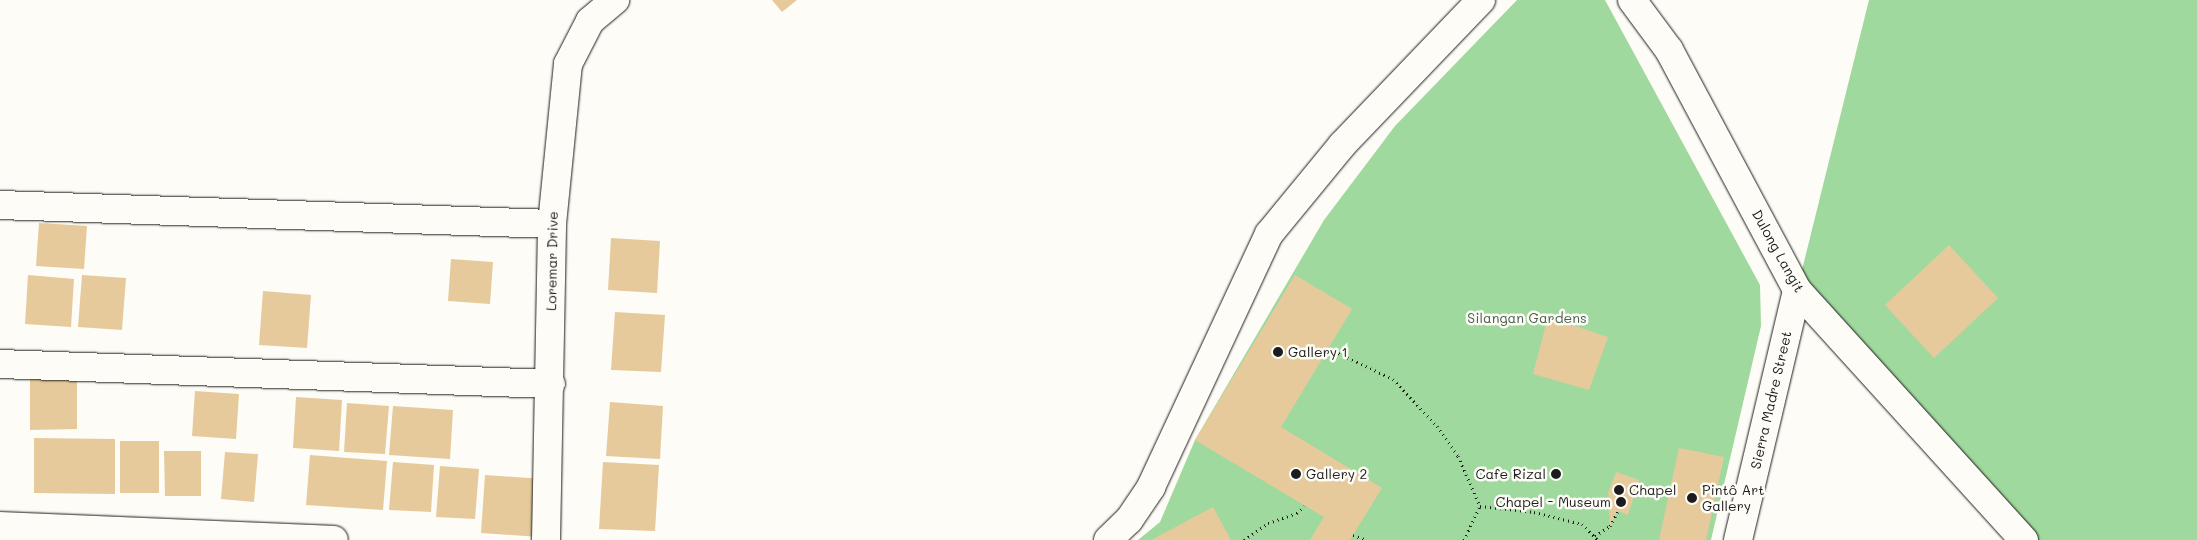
<!DOCTYPE html>
<meta charset="utf-8">
<style>
body{margin:0}
#map{position:relative;width:2197px;height:540px;overflow:hidden;background:#fdfcf7;font-family:Mali,sans-serif}
div>[style]{position:absolute}
[style*='--x']{left:calc(var(--x)*1px);top:calc(var(--y)*1px);width:calc(var(--w)*1px);rotate:calc(var(--a)*1deg)}
.green>*{inset:0;background:#a0d99e}
.building>*{inset:0;background:#e7ca9b}
.path>*{height:3px;margin-top:-1.5px;transform-origin:0;background:repeating-linear-gradient(90deg,#1c1c1c 0 1px,transparent 0 5px)}
.roads{filter:drop-shadow(0 0 1px #1c1c1c) drop-shadow(0 0 1px #1c1c1c)}
.street>*{height:28px;margin:-14px;padding:0 14px;transform-origin:14px;border-radius:14px;background:#fdfcf7}
.dots>*{width:14px;height:14px;translate:-50% -50%;box-sizing:border-box;border:2px solid #fdfcf7;border-radius:50%}
span{translate:-50% -50%;white-space:nowrap;text-align:center;line-height:1.15;-webkit-text-stroke:5px #fdfcf7;paint-order:stroke}
.street-label{font-size:14px;color:#1c1c1c}
.park-label{font-size:14px;color:#4a5e4a}
.poi-label{font-size:14px;color:#1c1c1c}
.left{translate:0 -50%;text-align:left}
.right{translate:-100% -50%;text-align:right}
</style>
<div id="map">
<div class="green">
<div style="clip-path:polygon(1517px 0,1605px 0,1760px 285px,1761px 326px,1711px 540px,1138px 540px,1160px 522px,1195px 440px,1324px 220px,1395px 126px)"></div>
<div style="clip-path:polygon(1869px 0,2197px 0,2197px 540px,2024px 540px,1797px 290px)"></div>
</div>
<div class="building">
<div style="clip-path:polygon(772px 0,797px 0,782px 12px)"></div>
<div style="clip-path:polygon(39px 223px,87px 226px,84px 269px,36px 266px)"></div>
<div style="clip-path:polygon(611px 238px,660px 241px,657px 293px,608px 290px)"></div>
<div style="clip-path:polygon(1949px 245px,1998px 298px,1934px 358px,1885px 305px)"></div>
<div style="clip-path:polygon(451px 259px,493px 262px,490px 304px,448px 301px)"></div>
<div style="clip-path:polygon(28px 275px,74px 279px,71px 327px,25px 324px)"></div>
<div style="clip-path:polygon(82px 275px,126px 278px,122px 330px,78px 327px)"></div>
<div style="clip-path:polygon(1295px 275px,1352px 309px,1281px 427px,1382px 488px,1350px 540px,1310px 540px,1324px 517px,1195px 440px)"></div>
<div style="clip-path:polygon(263px 291px,311px 295px,307px 348px,259px 345px)"></div>
<div style="clip-path:polygon(615px 312px,665px 315px,661px 372px,611px 370px)"></div>
<div style="clip-path:polygon(1548px 317px,1608px 337px,1589px 390px,1533px 374px)"></div>
<div style="clip-path:polygon(77px 377px,77px 429px,30px 430px,30px 378px)"></div>
<div style="clip-path:polygon(195px 391px,239px 394px,236px 439px,192px 436px)"></div>
<div style="clip-path:polygon(296px 397px,342px 400px,339px 451px,293px 448px)"></div>
<div style="clip-path:polygon(610px 402px,663px 406px,660px 459px,606px 456px)"></div>
<div style="clip-path:polygon(347px 403px,389px 406px,385px 454px,344px 452px)"></div>
<div style="clip-path:polygon(393px 406px,453px 410px,450px 459px,389px 455px)"></div>
<div style="clip-path:polygon(34px 438px,115px 439px,115px 494px,34px 493px)"></div>
<div style="clip-path:polygon(120px 441px,159px 441px,159px 493px,120px 493px)"></div>
<div style="clip-path:polygon(1679px 448px,1724px 457px,1706px 540px,1659px 540px)"></div>
<div style="clip-path:polygon(164px 451px,201px 451px,201px 496px,165px 496px)"></div>
<div style="clip-path:polygon(225px 452px,258px 454px,254px 502px,221px 499px)"></div>
<div style="clip-path:polygon(310px 455px,387px 461px,383px 510px,306px 505px)"></div>
<div style="clip-path:polygon(393px 462px,434px 465px,431px 512px,389px 510px)"></div>
<div style="clip-path:polygon(603px 462px,659px 465px,655px 531px,599px 529px)"></div>
<div style="clip-path:polygon(440px 466px,479px 469px,475px 519px,436px 517px)"></div>
<div style="clip-path:polygon(1616px 472px,1639px 480px,1628px 515px,1618px 511px,1610px 526px,1608px 493px)"></div>
<div style="clip-path:polygon(485px 475px,543px 479px,539px 537px,481px 533px)"></div>
<div style="clip-path:polygon(1213px 507px,1231px 540px,1151px 540px)"></div>
</div>
<div class="path">
<div style="--x:1334;--y:351;--w:65;--a:25.4"></div>
<div style="--x:1393;--y:379;--w:64;--a:46.9"></div>
<div style="--x:1437;--y:426;--w:37;--a:55"></div>
<div style="--x:1458;--y:456;--w:55;--a:66.3"></div>
<div style="--x:1480;--y:506;--w:54;--a:6.3"></div>
<div style="--x:1534;--y:512;--w:49;--a:14"></div>
<div style="--x:1582;--y:524;--w:23;--a:45"></div>
<div style="--x:1353;--y:535;--w:15;--a:20"></div>
<div style="--x:1595;--y:536;--w:18;--a:-34"></div>
<div style="--x:1610;--y:526;--w:17;--a:-62"></div>
<div style="--x:1244;--y:540;--w:29;--a:-35"></div>
<div style="--x:1268;--y:523;--w:31;--a:-19"></div>
<div style="--x:1297;--y:513;--w:10;--a:-45"></div>
<div style="--x:1464;--y:540;--w:38;--a:-65"></div>
</div>
<div class="roads">
<div class="street">
<div style="--x:1632;--y:0;--w:62;--a:53.5"></div>
<div style="--x:1669;--y:50;--w:272;--a:61.9"></div>
<div style="--x:1797;--y:290;--w:338;--a:47.8"></div>
<div style="--x:0;--y:205;--w:552;--a:1.97"></div>
<div style="--x:0;--y:364;--w:551;--a:2.08"></div>
<div style="--x:0;--y:526;--w:334;--a:2.4"></div>
<div style="--x:546;--y:540;--w:316;--a:-88.9"></div>
<div style="--x:552;--y:224;--w:161;--a:-84.3"></div>
<div style="--x:568;--y:64;--w:48;--a:-62.9"></div>
<div style="--x:590;--y:21;--w:33;--a:-40"></div>
<div style="--x:1108;--y:540;--w:29;--a:-44"></div>
<div style="--x:1129;--y:520;--w:40;--a:-56"></div>
<div style="--x:1151;--y:487;--w:279;--a:-65"></div>
<div style="--x:1269;--y:234;--w:115;--a:-50.6"></div>
<div style="--x:1342;--y:145;--w:201;--a:-46.2"></div>
<div style="--x:1738;--y:540;--w:257;--a:-76.7"></div>
</div>
</div>
<div class="dots">
<div style="left:1278px;top:352px;background:#1c1c1c"></div>
<div style="left:1296px;top:474px;background:#1c1c1c"></div>
<div style="left:1556px;top:474px;background:#1c1c1c"></div>
<div style="left:1619px;top:490px;background:#1c1c1c"></div>
<div style="left:1692px;top:498px;background:#1c1c1c"></div>
<div style="left:1621px;top:502px;background:#1c1c1c"></div>
</div>
<div class="street-label">
<span style="left:1778px;top:251px;rotate:61deg">Dulong Langit</span>
<span style="left:552px;top:261px;rotate:-89deg">Loremar Drive</span>
<span style="left:1771px;top:400px;rotate:-77deg">Sierra Madre Street</span>
</div>
<div class="park-label">
<span style="left:1527px;top:318px">Silangan Gardens</span>
</div>
<div class="poi-label">
<span class="left" style="left:1288px;top:352px">Gallery 1</span>
<span class="left" style="left:1306px;top:474px">Gallery 2</span>
<span class="right" style="left:1546px;top:474px">Cafe Rizal</span>
<span class="left" style="left:1629px;top:490px">Chapel</span>
<span class="left" style="left:1702px;top:498px">Pintô Art<br>Gallery</span>
<span class="right" style="left:1611px;top:502px">Chapel - Museum</span>
</div>
</div>
